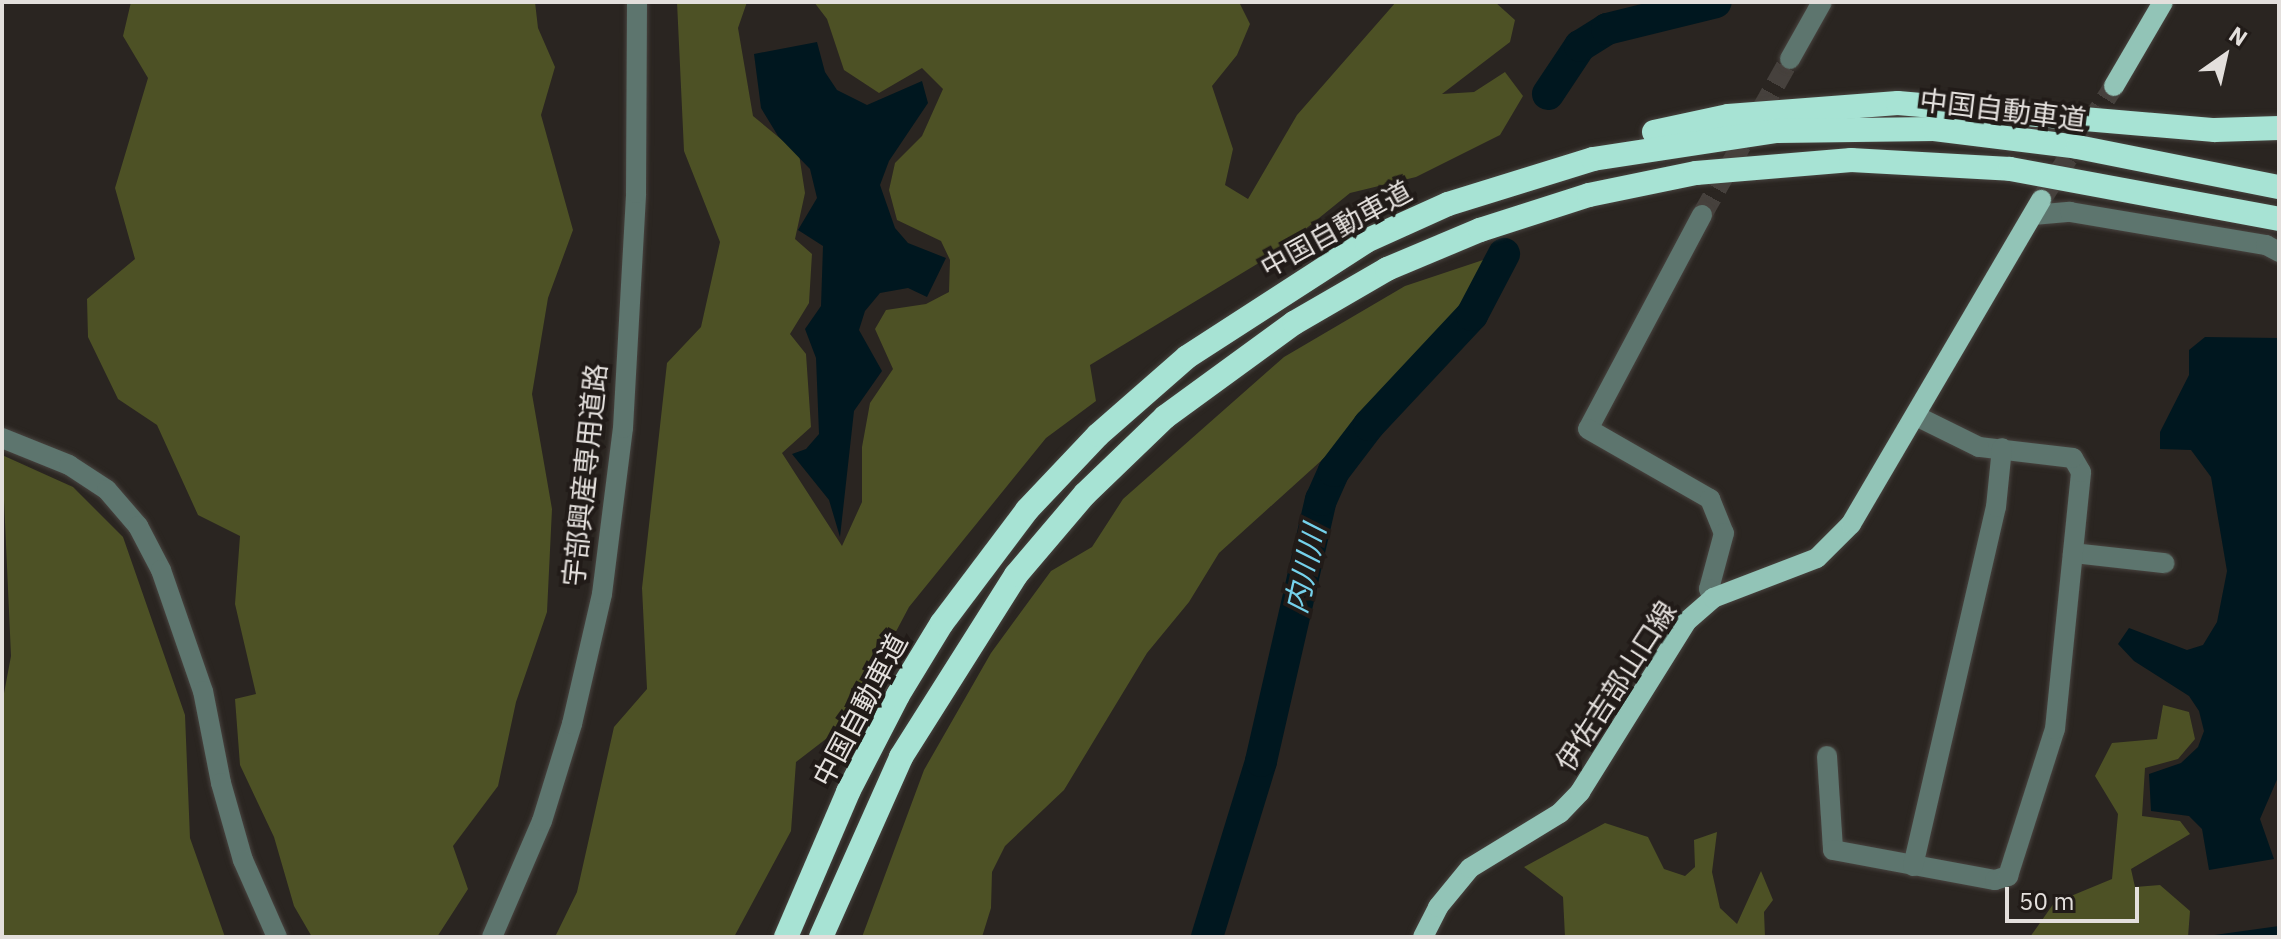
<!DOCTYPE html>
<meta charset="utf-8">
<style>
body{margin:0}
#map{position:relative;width:2281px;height:939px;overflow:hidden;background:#2a2521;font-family:"IBM Plex Sans","Noto Sans JP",sans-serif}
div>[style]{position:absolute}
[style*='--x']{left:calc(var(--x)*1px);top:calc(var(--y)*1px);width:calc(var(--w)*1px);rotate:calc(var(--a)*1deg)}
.forest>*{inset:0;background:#4d5125}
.water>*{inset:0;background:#00171f}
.river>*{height:32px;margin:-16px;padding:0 16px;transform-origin:16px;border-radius:16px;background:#00171f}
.minor-tunnel>*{height:20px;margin-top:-10px;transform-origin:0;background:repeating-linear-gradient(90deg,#46413d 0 20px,transparent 0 30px)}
.major-tunnel>*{height:20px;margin-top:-10px;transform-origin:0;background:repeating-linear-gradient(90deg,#46413d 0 20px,transparent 0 30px)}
.roads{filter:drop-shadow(0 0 2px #48433f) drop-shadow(0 0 2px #48433f)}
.minor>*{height:20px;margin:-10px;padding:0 10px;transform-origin:10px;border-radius:10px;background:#5d756e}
.major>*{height:20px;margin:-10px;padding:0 10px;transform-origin:10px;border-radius:10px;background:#92c4b7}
.highway>*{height:24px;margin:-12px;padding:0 12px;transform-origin:12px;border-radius:12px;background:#a7e3d4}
span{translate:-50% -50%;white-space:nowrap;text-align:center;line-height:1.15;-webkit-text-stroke:8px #211b18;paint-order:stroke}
.street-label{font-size:28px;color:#e3dfdc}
.water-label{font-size:30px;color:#75d1eb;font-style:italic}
.frame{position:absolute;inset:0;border:4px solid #e3dfdc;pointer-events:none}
.north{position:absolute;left:2185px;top:16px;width:80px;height:80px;-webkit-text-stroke:6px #211b18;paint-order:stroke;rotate:34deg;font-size:22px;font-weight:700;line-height:32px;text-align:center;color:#e3dfdc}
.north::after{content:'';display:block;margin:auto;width:28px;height:36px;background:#e3dfdc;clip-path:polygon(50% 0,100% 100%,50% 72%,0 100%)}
.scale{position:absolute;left:2005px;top:887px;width:134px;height:36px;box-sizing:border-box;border:4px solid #e3dfdc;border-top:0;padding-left:10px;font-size:24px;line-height:28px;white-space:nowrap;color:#e3dfdc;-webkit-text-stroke:6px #211b18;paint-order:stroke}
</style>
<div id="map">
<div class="forest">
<div style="clip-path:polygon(131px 2px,535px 2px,538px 28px,555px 67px,541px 115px,573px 230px,548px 298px,532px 394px,552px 509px,547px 612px,516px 702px,498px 786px,453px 846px,468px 889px,437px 937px,312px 937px,294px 906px,274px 837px,240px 765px,235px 699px,256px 694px,235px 604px,240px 536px,198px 515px,157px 425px,118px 399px,88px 337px,87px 299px,135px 259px,115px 188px,148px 78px,123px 36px)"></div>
<div style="clip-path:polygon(677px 2px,747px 2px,738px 28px,753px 116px,799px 154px,805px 193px,795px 239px,812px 254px,809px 303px,790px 334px,806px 354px,811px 427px,782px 453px,842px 546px,862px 502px,862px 447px,870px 403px,893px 369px,875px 329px,886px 310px,926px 304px,949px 292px,950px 260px,941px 241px,897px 220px,889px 190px,895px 163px,922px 136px,943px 89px,922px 68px,879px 93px,844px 70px,827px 19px,814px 2px,1239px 2px,1250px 24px,1237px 55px,1212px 86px,1233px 149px,1225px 185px,1248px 199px,1297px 115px,1396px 2px,1495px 2px,1515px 20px,1510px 42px,1442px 94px,1474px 92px,1505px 72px,1523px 96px,1500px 135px,1416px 177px,1350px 193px,1277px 252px,1090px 365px,1096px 401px,1046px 438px,909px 607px,848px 722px,796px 762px,791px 831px,734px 937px,555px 937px,577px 892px,614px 727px,647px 689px,642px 588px,667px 363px,701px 327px,720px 242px,684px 151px)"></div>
<div style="clip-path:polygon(1486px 259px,1483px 285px,1446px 327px,1333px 450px,1219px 553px,1189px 602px,1147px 653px,1064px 790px,1005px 846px,992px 872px,991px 908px,982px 937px,862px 937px,924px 770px,991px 653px,1051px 571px,1092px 547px,1123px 499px,1284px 357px,1405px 286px)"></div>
<div style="clip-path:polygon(2px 455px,73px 487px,123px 537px,185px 715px,190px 838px,225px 937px,2px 937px,2px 704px,11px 656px)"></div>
<div style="clip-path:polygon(2163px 705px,2189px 712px,2195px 739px,2178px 759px,2145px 768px,2142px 816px,2180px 821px,2190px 834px,2131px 869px,2135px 887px,2160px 885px,2190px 911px,2188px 937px,2030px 937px,2054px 903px,2112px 879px,2118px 814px,2095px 776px,2112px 743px,2157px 739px)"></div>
<div style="clip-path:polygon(1605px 823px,1648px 837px,1664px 869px,1685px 876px,1695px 867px,1694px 840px,1717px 832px,1712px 872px,1720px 908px,1737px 924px,1761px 871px,1773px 900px,1764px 912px,1765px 937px,1565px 937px,1563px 897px,1524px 867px)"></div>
</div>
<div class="water">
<div style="clip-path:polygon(817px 42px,825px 72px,837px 90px,867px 105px,922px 81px,928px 103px,889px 161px,880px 185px,895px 228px,908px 243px,946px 258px,927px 297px,908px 288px,880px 293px,865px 311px,859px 330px,882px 371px,854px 411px,840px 537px,829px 500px,792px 454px,806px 449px,819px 434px,816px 358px,805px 329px,821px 306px,823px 246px,798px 230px,817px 198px,810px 169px,778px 136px,761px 108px,754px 54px)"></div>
<div style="clip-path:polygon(2205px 337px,2279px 338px,2279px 775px,2260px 819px,2274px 859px,2209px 870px,2202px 829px,2189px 816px,2151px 811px,2149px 774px,2181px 763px,2198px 747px,2204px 731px,2199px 711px,2189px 696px,2134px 661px,2118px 644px,2129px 628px,2187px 650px,2203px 645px,2217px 622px,2227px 571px,2211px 477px,2191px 450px,2160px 449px,2160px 432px,2189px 375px,2189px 350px)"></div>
<div style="clip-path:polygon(2279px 926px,2279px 937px,2200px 937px)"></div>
</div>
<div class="river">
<div style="--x:1548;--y:94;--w:58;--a:-56.3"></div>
<div style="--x:1580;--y:46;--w:32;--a:-32"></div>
<div style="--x:1607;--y:29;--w:112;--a:-13.9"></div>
<div style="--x:1207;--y:937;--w:184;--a:-72.9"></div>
<div style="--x:1261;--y:761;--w:268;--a:-77.1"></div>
<div style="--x:1321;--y:500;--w:32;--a:-66"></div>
<div style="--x:1334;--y:471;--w:58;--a:-52.7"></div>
<div style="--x:1369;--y:425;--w:151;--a:-46.9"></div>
<div style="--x:1472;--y:315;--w:69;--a:-62.3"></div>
</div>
<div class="minor-tunnel">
<div style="--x:1702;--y:215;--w:179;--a:-60.6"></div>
</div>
<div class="major-tunnel">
<div style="--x:2041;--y:200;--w:135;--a:-57.4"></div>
</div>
<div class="roads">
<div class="minor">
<div style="--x:1790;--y:59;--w:65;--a:-60.7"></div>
<div style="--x:1702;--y:215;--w:242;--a:118"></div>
<div style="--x:1588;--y:429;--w:141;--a:29.8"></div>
<div style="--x:1710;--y:499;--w:37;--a:68"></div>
<div style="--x:1724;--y:533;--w:58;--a:105"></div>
<div style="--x:1709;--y:589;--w:10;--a:66"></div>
<div style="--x:2033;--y:215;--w:37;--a:-5"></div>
<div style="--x:2070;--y:212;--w:199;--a:9.6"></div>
<div style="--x:2266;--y:245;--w:15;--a:28"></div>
<div style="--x:2;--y:438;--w:72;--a:21.9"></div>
<div style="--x:69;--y:465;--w:45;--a:33.3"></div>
<div style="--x:107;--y:490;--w:48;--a:49.3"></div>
<div style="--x:138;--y:526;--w:50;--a:62.4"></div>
<div style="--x:161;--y:570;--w:128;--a:70.9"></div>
<div style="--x:203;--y:691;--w:94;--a:78.9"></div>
<div style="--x:221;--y:783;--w:80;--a:74.1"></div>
<div style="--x:243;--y:860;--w:84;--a:66.2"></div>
<div style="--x:2073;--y:553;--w:92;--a:6.3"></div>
<div style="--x:1827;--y:756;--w:94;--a:86.3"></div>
<div style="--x:1833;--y:850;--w:165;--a:10.5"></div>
<div style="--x:1995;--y:880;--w:14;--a:-17"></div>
<div style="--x:2008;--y:876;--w:154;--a:-72.3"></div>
<div style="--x:2055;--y:729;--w:258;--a:-84.2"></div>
<div style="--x:2081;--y:472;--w:16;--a:-120"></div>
<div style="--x:2073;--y:458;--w:95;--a:-173.3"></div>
<div style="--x:1979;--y:447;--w:70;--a:-153.8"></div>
<div style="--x:1913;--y:866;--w:368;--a:-77"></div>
<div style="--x:1996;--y:507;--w:59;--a:-84.2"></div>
<div style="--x:492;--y:937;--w:126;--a:-66.7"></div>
<div style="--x:542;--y:821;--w:102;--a:-72.8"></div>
<div style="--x:572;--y:724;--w:133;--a:-77"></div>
<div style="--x:602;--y:594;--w:167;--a:-82.8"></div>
<div style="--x:623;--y:428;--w:235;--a:-86.8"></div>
<div style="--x:636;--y:193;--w:191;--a:-89.7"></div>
</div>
<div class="major">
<div style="--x:2114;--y:86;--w:97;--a:-59.7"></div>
<div style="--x:1423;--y:937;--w:34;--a:-63"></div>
<div style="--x:1438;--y:907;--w:50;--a:-50.6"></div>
<div style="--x:1470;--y:868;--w:105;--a:-31.4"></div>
<div style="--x:1560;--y:813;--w:29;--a:-46"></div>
<div style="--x:1580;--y:792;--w:202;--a:-58"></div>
<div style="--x:1687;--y:621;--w:35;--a:-41"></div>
<div style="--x:1713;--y:598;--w:111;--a:-21"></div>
<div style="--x:1817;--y:558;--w:48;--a:-45"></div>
<div style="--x:1851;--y:524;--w:376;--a:-59.6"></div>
</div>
<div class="highway">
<div style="--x:1654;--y:132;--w:76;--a:-12.2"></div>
<div style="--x:1728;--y:116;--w:170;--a:-4.4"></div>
<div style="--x:1898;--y:103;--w:318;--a:4.9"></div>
<div style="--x:2215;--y:130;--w:64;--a:-1.8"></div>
<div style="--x:786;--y:937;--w:158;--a:-66.8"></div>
<div style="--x:848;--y:792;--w:109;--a:-62.7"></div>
<div style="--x:898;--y:695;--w:84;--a:-58.6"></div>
<div style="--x:942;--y:623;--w:141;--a:-53"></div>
<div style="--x:1027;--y:510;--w:103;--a:-46.6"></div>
<div style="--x:1098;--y:435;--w:118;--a:-41.2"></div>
<div style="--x:1187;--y:357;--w:213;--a:-32.9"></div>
<div style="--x:1366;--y:241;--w:90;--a:-24.3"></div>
<div style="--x:1448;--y:204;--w:152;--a:-17.2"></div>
<div style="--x:1593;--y:159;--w:186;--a:-8.7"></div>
<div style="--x:1777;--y:131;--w:157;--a:-0.7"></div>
<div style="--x:1934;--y:129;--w:145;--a:7.1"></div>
<div style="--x:2078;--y:147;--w:205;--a:11.3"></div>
<div style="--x:821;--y:937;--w:197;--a:-66"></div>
<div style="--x:901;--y:757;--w:215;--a:-57.7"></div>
<div style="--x:1016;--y:575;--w:106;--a:-49.6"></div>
<div style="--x:1085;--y:494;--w:111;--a:-43.9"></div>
<div style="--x:1165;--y:417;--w:160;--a:-36.1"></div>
<div style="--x:1294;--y:323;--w:108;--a:-30.1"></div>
<div style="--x:1387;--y:269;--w:101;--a:-22.8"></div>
<div style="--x:1480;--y:230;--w:114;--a:-17.8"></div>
<div style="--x:1589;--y:195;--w:109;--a:-11.6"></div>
<div style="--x:1696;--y:173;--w:156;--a:-4.8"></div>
<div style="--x:1851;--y:160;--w:159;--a:3.2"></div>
<div style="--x:2010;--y:169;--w:274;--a:10.5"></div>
</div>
</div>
<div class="street-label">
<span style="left:2003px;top:110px;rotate:7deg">中国自動車道</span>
<span style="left:1336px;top:229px;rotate:-29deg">中国自動車道</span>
<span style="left:585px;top:475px;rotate:-84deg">宇部興産専用道路</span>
<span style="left:1616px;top:686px;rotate:-57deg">伊佐吉部山口線</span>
<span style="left:860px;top:710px;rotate:-62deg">中国自動車道</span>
</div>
<div class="water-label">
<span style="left:1305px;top:569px;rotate:-77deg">内川川</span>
</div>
<div class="frame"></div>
<div class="north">N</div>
<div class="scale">50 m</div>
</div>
